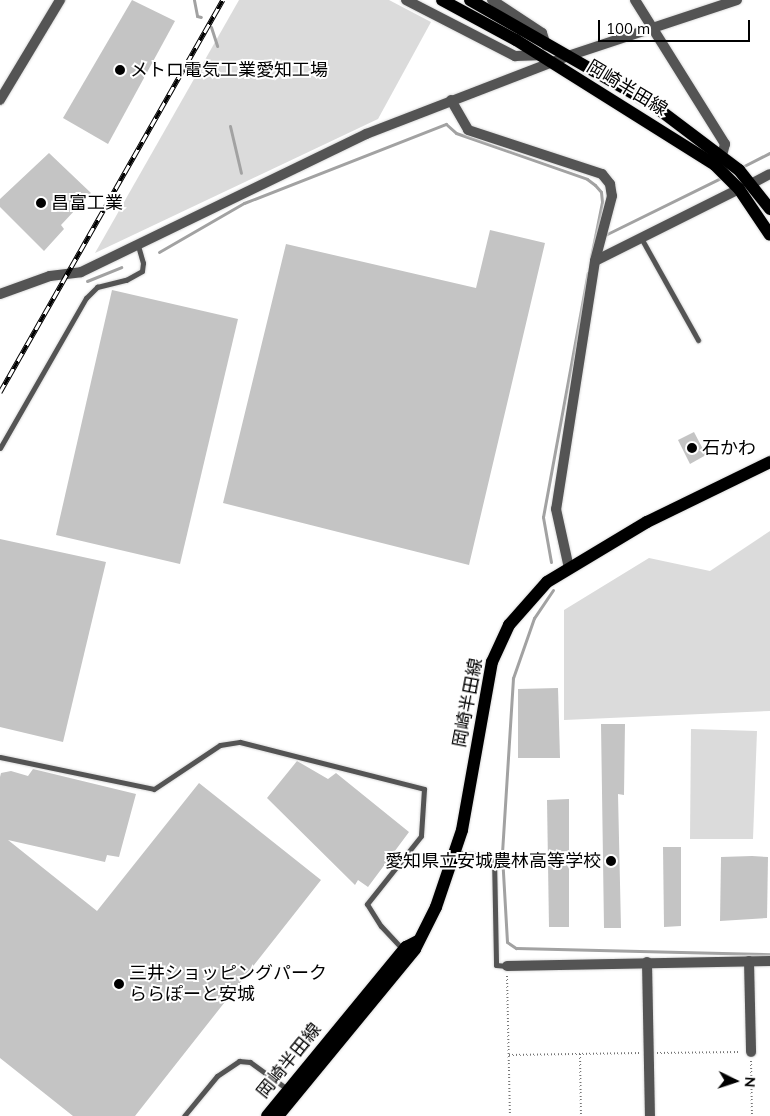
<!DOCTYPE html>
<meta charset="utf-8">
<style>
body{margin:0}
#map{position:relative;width:770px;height:1116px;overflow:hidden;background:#fff;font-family:Mulish,"Noto Sans JP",sans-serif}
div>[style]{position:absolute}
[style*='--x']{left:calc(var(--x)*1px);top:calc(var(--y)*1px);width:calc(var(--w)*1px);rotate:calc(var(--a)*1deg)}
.green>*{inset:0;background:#dbdbdb}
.stream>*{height:3px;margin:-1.5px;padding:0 1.5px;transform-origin:1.5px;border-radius:1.5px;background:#a2a2a2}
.building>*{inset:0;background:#c4c4c4}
.path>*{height:2px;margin-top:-1px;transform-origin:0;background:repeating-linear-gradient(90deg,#767676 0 1px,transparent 0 3.5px)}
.roads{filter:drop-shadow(0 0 1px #dbdbdb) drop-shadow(0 0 1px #dbdbdb)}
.service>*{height:5px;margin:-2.5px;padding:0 2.5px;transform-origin:2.5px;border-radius:2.5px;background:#545454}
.minor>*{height:10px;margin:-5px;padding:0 5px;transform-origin:5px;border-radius:5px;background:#545454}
.tertiary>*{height:10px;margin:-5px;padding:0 5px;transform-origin:5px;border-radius:5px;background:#545454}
.primary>*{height:12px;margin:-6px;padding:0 6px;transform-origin:6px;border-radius:6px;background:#000}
.rail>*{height:5px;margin-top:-2.5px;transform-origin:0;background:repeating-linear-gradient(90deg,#fff 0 9px,#000 0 18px);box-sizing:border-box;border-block:1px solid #000}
.dots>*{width:14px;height:14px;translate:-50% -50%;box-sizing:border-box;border:2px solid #fff;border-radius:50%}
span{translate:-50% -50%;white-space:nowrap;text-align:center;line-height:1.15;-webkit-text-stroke:4px #fff;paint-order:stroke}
.poi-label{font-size:18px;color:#000}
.left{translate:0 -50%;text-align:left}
.right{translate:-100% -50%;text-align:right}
.street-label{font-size:18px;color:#000}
.north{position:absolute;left:710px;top:1056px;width:50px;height:50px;-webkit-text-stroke:4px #fff;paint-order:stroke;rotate:94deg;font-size:14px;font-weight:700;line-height:20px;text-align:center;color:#000}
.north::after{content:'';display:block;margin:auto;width:18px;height:22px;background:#000;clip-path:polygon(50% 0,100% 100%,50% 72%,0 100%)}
.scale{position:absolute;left:598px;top:20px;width:152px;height:22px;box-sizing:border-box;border:2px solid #000;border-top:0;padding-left:6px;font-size:15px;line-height:18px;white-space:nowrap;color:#000;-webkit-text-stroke:4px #fff;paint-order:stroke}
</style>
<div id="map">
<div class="green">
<div style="clip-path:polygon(239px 0,389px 0,431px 22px,378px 119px,95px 253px)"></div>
<div style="clip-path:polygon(770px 531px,770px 711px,564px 720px,564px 610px,649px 558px,710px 571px)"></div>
<div style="clip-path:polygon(691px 729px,757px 731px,753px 839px,690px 839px)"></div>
</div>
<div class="stream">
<div style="--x:194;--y:0;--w:16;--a:79"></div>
<div style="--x:197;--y:16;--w:4;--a:14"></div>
<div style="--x:211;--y:27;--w:20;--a:72"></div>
<div style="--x:230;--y:126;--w:48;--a:76.8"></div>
<div style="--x:742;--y:167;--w:31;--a:-27"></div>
<div style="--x:605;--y:235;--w:131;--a:-26.2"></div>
<div style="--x:159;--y:252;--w:98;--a:-30"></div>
<div style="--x:244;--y:203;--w:217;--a:-21.4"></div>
<div style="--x:446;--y:124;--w:13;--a:42"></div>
<div style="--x:456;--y:133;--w:139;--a:19.3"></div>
<div style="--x:587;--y:179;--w:10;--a:37"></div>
<div style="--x:595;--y:185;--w:9;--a:49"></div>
<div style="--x:601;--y:192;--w:10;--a:84"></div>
<div style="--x:602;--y:202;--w:56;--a:101.3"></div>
<div style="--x:87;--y:281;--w:37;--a:-22"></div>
<div style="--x:551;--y:562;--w:46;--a:-100.1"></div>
<div style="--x:543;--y:517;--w:248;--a:-79.6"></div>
<div style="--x:553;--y:590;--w:34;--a:124"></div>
<div style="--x:534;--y:618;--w:64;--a:109.3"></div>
<div style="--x:513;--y:678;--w:177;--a:93.6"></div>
<div style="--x:502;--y:855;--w:87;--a:86.7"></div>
<div style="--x:507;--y:942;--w:11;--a:34"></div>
<div style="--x:516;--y:948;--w:254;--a:1.4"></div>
</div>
<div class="building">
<div style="clip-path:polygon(132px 0,175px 21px,108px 144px,63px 118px)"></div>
<div style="clip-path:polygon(49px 153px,91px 193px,61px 225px,64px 229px,44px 251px,0 207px,0 199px)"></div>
<div style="clip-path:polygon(490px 230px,545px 243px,469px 565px,223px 503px,286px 244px,476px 288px)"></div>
<div style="clip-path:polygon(112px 290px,238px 319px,180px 564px,56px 535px)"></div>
<div style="clip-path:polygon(694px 432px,706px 455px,690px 464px,678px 440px)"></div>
<div style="clip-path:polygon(0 539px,106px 562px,63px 742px,0 727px)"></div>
<div style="clip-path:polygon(558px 688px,560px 758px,518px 758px,518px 689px)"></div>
<div style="clip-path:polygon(601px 724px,625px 724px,624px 795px,618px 794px,621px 928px,604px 928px)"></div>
<div style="clip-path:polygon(297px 761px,328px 779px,336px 773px,409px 832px,368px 887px,358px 880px,355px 885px,267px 798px)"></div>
<div style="clip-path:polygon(33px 769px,136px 794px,119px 857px,107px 855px,105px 862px,8px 840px,97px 911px,199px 783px,321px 880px,135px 1116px,73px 1116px,0 1058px,0 777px,1px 773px,11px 771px,28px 776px)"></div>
<div style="clip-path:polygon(569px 799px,569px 927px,549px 927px,547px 800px)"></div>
<div style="clip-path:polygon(663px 847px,681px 847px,681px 926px,664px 927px)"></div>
<div style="clip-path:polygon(752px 856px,768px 857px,767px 918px,720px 921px,721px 857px)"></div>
</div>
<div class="path">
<div style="--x:507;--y:976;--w:140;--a:88.8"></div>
<div style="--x:657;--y:1053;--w:83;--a:-0.7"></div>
<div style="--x:580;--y:1054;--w:62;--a:89.1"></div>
<div style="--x:509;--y:1055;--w:131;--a:-0.9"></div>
<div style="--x:751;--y:1061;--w:55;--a:89"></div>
</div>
<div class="roads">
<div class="service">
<div style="--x:641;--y:238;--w:117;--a:60.8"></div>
<div style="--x:0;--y:448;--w:173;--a:-60.2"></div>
<div style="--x:86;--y:298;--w:16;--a:-45"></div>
<div style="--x:97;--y:287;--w:30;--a:-14"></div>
<div style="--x:126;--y:280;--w:18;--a:-29"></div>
<div style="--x:142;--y:271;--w:8;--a:-83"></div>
<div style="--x:143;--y:263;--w:19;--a:-106"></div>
<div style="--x:0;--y:757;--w:157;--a:11.7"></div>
<div style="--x:154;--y:789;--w:79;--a:-33.7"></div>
<div style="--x:220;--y:745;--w:20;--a:-9"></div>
<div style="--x:240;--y:742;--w:190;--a:14.3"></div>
<div style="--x:424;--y:789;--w:47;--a:93.7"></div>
<div style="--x:421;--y:836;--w:87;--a:128.5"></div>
<div style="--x:367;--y:904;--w:26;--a:58"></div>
<div style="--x:381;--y:926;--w:33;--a:47"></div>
<div style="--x:456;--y:853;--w:38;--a:6"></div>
<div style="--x:494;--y:857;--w:108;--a:88.9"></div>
<div style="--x:496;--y:965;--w:11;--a:5"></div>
<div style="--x:184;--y:1116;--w:52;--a:-50.5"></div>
<div style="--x:217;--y:1076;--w:27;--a:-34"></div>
<div style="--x:239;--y:1061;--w:11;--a:5"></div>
<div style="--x:250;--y:1062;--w:46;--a:36.1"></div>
</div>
<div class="minor">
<div style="--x:406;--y:0;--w:123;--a:27.2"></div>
<div style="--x:515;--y:56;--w:23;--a:-2"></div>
<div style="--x:492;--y:0;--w:60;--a:33.4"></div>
<div style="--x:542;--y:33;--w:13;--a:72"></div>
<div style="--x:635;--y:0;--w:170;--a:58"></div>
<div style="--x:725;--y:144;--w:11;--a:105"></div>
<div style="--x:0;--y:100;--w:117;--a:-59"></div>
<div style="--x:451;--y:100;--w:34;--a:60"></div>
<div style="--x:468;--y:130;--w:141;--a:18.2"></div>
<div style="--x:602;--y:174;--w:13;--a:51"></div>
<div style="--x:610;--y:184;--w:12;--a:81"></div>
<div style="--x:612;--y:196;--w:67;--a:104.7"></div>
<div style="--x:595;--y:261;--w:251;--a:98.9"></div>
<div style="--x:556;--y:509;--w:60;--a:77.6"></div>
<div style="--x:751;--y:184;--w:21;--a:-28"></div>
<div style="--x:595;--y:261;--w:161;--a:-26.6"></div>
<div style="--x:749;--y:961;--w:91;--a:88.7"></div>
<div style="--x:647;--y:962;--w:154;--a:88.9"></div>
<div style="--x:507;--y:966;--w:263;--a:-1.1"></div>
</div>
<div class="tertiary">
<div style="--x:0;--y:294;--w:53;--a:-19.8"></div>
<div style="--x:50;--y:276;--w:31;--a:-7"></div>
<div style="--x:81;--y:272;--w:317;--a:-25.8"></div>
<div style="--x:366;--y:134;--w:217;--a:-21.1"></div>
<div style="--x:568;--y:56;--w:178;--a:-18.3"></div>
</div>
<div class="primary">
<div style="--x:442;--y:0;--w:84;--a:28.4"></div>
<div style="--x:516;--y:40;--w:235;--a:32.1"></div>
<div style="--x:715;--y:165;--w:34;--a:45"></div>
<div style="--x:739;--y:189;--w:55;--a:56"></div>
<div style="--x:470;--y:0;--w:211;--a:29.8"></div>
<div style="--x:653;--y:105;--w:108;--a:37.1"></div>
<div style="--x:739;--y:170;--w:50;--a:51.5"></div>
<div style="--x:267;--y:1116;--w:219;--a:-50.6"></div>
<div style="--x:406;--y:947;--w:13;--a:-27"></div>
<div style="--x:278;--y:1116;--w:216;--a:-50.6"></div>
<div style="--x:415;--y:949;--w:47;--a:-63.4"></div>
<div style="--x:436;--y:907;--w:81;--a:-71.3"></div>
<div style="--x:462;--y:830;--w:171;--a:-79.9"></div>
<div style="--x:492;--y:662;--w:41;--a:-65.3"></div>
<div style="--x:509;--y:625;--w:57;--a:-48.5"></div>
<div style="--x:547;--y:582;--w:117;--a:-31"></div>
<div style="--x:647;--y:522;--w:137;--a:-26"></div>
</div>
</div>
<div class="rail">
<div style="--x:0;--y:392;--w:451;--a:-60.4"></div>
</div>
<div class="dots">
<div style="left:120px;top:70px;background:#000"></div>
<div style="left:41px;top:203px;background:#000"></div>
<div style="left:692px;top:448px;background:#000"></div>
<div style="left:611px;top:861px;background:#000"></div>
<div style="left:119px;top:984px;background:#000"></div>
</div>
<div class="poi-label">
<span class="left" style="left:130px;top:70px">メトロ電気工業愛知工場</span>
<span class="left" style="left:51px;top:203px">昌富工業</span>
<span class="left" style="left:702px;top:448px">石かわ</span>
<span class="right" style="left:601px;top:861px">愛知県立安城農林高等学校</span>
<span class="left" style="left:129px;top:984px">三井ショッピングパーク<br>ららぽーと安城</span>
</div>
<div class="street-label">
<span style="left:627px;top:88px;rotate:31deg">岡崎半田線</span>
<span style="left:468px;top:703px;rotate:-79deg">岡崎半田線</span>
<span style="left:289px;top:1061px;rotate:-51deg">岡崎半田線</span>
</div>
<div class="north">N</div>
<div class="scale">100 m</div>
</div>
